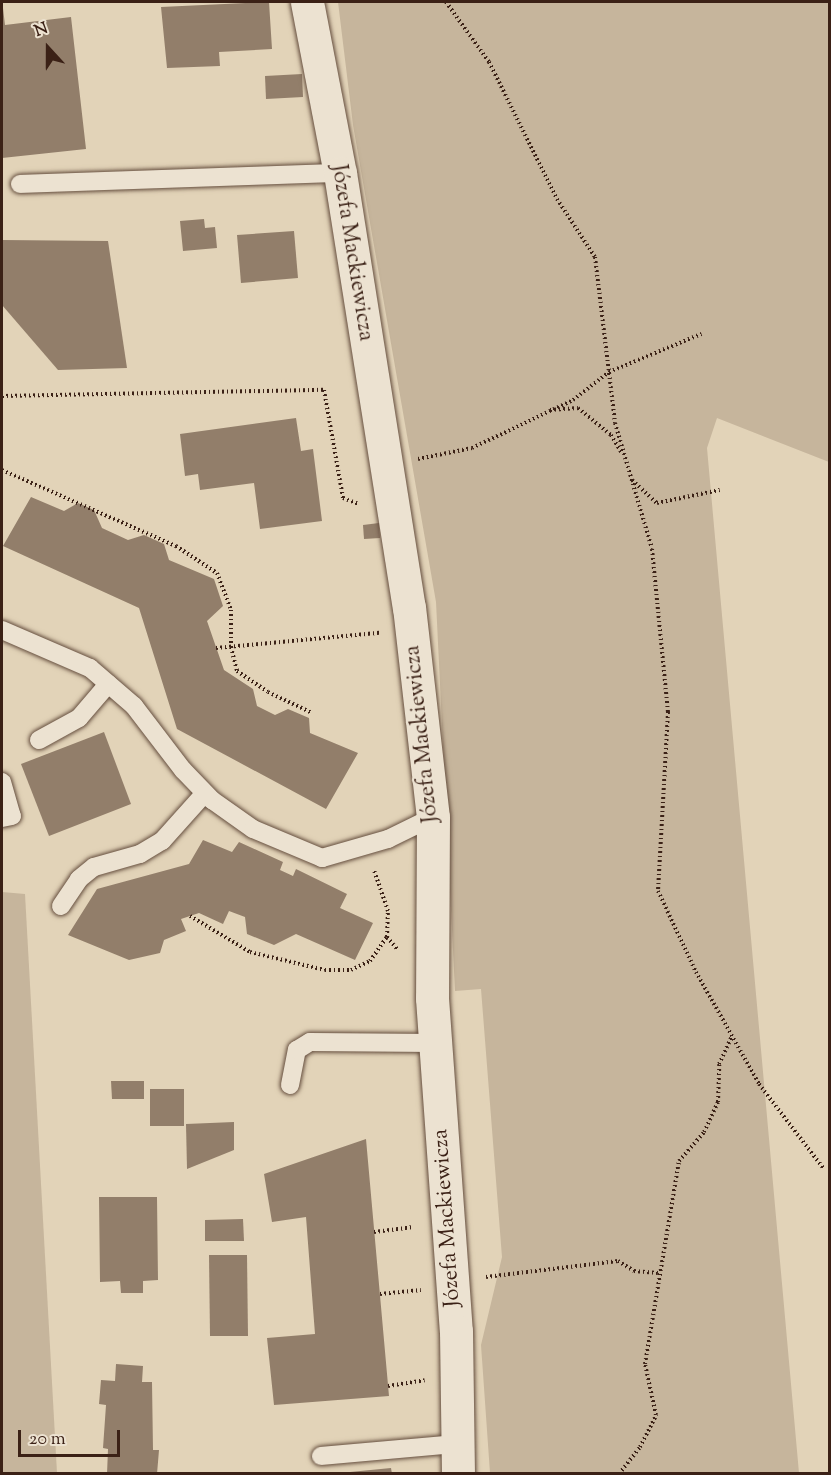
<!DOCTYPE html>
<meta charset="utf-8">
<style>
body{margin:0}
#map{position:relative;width:831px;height:1475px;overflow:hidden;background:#e2d3b8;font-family:"Sorts Mill Goudy",serif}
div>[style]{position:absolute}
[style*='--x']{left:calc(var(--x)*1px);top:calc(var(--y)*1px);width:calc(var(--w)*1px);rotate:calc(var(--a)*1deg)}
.green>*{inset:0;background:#c6b59c}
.building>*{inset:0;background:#927e6a}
.path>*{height:4px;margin-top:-2px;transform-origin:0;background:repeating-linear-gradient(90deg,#3b2116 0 1.5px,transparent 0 4.5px)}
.roads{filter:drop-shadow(0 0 2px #654e3e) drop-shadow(0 0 2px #654e3e)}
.lane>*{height:18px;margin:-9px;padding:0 9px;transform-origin:9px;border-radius:9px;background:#ece2d1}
.street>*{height:33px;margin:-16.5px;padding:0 16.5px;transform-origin:16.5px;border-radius:16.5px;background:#ece2d1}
span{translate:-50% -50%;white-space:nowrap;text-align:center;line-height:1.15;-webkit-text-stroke:4.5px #ece2d1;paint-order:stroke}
.street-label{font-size:22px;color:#3b2116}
.frame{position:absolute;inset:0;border:3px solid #3b2116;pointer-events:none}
.north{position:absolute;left:18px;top:18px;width:60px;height:60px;-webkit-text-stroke:4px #ece2d1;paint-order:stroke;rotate:339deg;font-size:16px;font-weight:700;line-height:24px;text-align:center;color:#3b2116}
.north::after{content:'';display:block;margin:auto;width:21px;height:27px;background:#3b2116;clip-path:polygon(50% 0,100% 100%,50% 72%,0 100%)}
.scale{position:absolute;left:18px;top:1430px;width:102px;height:27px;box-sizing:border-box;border:3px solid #3b2116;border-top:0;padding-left:8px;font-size:18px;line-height:21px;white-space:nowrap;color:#3b2116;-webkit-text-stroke:4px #ece2d1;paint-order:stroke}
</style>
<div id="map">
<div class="green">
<div style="clip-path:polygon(338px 2px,829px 2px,829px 462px,717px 418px,707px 448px,799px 1473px,490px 1473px,481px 1345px,502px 1257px,481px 989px,455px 991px,436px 602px,353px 125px)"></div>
<div style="clip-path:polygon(2px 892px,25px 894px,57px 1473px,2px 1473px)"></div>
</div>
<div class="building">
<div style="clip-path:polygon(269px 2px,272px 49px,219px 52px,220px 66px,167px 68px,161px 7px)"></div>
<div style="clip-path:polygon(3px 8px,5px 25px,71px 17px,86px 149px,2px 158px)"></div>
<div style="clip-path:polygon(302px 74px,303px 97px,266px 99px,265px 76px)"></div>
<div style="clip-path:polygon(204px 219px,205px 228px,215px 227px,217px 248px,183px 251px,180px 221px)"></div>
<div style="clip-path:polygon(294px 231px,298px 278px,241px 283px,237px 235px)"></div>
<div style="clip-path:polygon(2px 240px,108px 241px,127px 368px,58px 370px,2px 305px)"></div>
<div style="clip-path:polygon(296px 418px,301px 451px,313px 449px,322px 521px,260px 529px,254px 483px,200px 490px,198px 474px,185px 476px,180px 434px)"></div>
<div style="clip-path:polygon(31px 497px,64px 511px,78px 503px,94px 510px,102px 528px,128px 540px,144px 535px,164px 544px,169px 560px,214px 579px,223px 606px,207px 621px,224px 670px,253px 689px,257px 706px,275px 715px,288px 709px,309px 718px,310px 733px,358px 753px,326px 809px,177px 729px,139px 608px,3px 546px)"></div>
<div style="clip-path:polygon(379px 523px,380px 538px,364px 539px,363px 525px)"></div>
<div style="clip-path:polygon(104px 732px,131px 804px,49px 836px,21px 764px)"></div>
<div style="clip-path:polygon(203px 840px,232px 852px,239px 842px,283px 862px,280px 870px,293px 876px,296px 869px,347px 894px,340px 908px,373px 923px,355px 960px,296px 934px,274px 945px,247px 934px,245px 917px,229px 911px,223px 924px,199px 913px,181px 919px,186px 931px,164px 940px,160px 953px,129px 960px,68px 935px,97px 889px,189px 864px)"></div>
<div style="clip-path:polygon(111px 1081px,144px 1081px,144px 1099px,112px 1099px)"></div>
<div style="clip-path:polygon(150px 1089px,184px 1089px,184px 1126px,150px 1126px)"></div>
<div style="clip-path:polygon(234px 1122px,234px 1150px,187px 1169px,186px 1124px)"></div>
<div style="clip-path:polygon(366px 1139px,389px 1396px,274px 1405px,267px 1338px,315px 1334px,306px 1217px,272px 1222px,264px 1174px)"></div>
<div style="clip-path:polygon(99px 1197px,157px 1197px,158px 1280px,143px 1281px,143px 1293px,121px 1293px,120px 1281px,100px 1282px)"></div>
<div style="clip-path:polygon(243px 1219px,244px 1241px,205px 1241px,205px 1220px)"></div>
<div style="clip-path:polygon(209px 1255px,247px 1255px,248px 1336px,210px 1336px)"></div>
<div style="clip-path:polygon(116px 1364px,143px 1366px,142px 1382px,152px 1382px,153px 1450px,159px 1450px,157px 1474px,107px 1474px,108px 1449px,103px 1448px,106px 1405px,99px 1404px,101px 1380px,115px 1381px)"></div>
<div style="clip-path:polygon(391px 1468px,392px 1474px,350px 1474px,350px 1472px)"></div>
</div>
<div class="path">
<div style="--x:446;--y:2;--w:74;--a:54.4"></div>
<div style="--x:489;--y:62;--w:153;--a:63.6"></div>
<div style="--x:557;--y:199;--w:69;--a:56.8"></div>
<div style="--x:595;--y:257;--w:167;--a:83.1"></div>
<div style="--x:615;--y:423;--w:131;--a:73.6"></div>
<div style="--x:652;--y:549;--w:164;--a:84.4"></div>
<div style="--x:668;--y:712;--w:179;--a:93.2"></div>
<div style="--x:658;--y:891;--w:89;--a:64.9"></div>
<div style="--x:696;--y:972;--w:129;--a:60.6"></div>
<div style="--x:759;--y:1084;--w:107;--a:52.6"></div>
<div style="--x:2;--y:396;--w:322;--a:-1.1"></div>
<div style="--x:324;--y:390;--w:110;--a:80"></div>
<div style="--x:343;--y:498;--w:17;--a:21"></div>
<div style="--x:550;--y:410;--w:28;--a:-4"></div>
<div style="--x:578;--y:408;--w:43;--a:39.3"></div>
<div style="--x:611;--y:435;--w:21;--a:59"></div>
<div style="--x:418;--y:459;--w:55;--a:-11.5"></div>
<div style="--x:472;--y:448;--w:112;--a:-25.4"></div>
<div style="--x:573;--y:400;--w:46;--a:-37.9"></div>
<div style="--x:609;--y:372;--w:100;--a:-22.4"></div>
<div style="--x:2;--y:470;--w:190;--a:23.6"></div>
<div style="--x:176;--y:546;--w:49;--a:33.4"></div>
<div style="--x:217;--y:573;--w:40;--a:69"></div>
<div style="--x:231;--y:610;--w:37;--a:90"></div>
<div style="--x:231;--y:647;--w:25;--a:76"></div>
<div style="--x:237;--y:671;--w:37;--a:34"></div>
<div style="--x:268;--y:692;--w:49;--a:25.5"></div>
<div style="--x:632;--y:480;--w:34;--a:43"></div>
<div style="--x:657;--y:503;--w:64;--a:-11.7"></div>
<div style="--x:216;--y:648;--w:164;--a:-5.3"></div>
<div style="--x:190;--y:916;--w:70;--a:31"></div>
<div style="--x:250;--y:952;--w:77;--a:13.5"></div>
<div style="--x:325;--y:970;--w:26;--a:0"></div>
<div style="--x:351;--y:970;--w:21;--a:-25"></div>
<div style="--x:370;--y:961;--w:29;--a:-55"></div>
<div style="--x:387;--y:937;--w:26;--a:-88"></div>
<div style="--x:388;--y:911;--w:43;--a:-108.9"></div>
<div style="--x:387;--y:937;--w:17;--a:50"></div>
<div style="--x:374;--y:1232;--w:40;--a:-7.1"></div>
<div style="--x:486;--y:1277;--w:133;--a:-6.9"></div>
<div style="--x:618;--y:1261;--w:19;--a:32"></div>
<div style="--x:634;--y:1271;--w:24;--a:5"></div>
<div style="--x:380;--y:1294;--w:41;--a:-5.6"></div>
<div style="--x:388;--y:1386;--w:37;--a:-9"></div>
<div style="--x:619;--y:1474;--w:34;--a:-52"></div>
<div style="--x:640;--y:1447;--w:36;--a:-63"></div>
<div style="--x:656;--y:1415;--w:52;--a:-102.2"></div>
<div style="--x:645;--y:1364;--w:206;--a:-80.5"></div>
<div style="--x:679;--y:1161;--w:38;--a:-49"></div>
<div style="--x:704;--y:1132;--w:33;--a:-65"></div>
<div style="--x:718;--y:1102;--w:38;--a:-88"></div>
<div style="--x:719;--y:1064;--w:31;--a:-65"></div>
</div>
<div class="roads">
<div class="lane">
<div style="--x:20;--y:184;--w:320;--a:-2"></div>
<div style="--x:2;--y:630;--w:96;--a:23.4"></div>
<div style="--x:90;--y:668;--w:58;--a:40.8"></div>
<div style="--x:134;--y:706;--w:81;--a:52.6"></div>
<div style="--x:183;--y:770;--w:42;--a:46"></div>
<div style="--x:212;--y:800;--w:50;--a:35.3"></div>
<div style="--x:253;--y:829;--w:75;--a:22.8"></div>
<div style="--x:322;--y:858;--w:69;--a:-16.1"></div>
<div style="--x:388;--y:839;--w:50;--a:-26.1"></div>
<div style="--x:39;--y:740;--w:46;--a:-28.8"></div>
<div style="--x:79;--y:718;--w:45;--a:-49.5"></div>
<div style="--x:2;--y:782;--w:35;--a:74"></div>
<div style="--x:12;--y:816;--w:10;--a:169"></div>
<div style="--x:61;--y:906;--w:32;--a:-56"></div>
<div style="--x:79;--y:879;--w:19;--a:-39"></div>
<div style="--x:94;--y:867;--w:48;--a:-15.8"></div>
<div style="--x:140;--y:854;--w:26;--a:-31"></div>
<div style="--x:162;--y:841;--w:64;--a:-48.1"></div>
<div style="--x:290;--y:1085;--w:36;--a:-79"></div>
<div style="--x:297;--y:1050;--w:15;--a:-32"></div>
<div style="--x:310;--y:1042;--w:125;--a:0.5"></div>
<div style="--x:321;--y:1456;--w:136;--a:-5.1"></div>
</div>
<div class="street">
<div style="--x:307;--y:2;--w:174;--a:79.1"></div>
<div style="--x:340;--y:173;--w:439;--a:81"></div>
<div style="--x:409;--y:607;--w:211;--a:83.5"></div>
<div style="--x:433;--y:817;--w:181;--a:90.3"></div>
<div style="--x:432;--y:998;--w:334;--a:85.9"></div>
<div style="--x:456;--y:1331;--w:143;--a:89.2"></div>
</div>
</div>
<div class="street-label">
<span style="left:351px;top:253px;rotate:81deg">Józefa Mackiewicza</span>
<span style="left:423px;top:734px;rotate:-96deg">Józefa Mackiewicza</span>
<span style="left:448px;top:1218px;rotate:-94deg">Józefa Mackiewicza</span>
</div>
<div class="frame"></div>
<div class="north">N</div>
<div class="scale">20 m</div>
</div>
